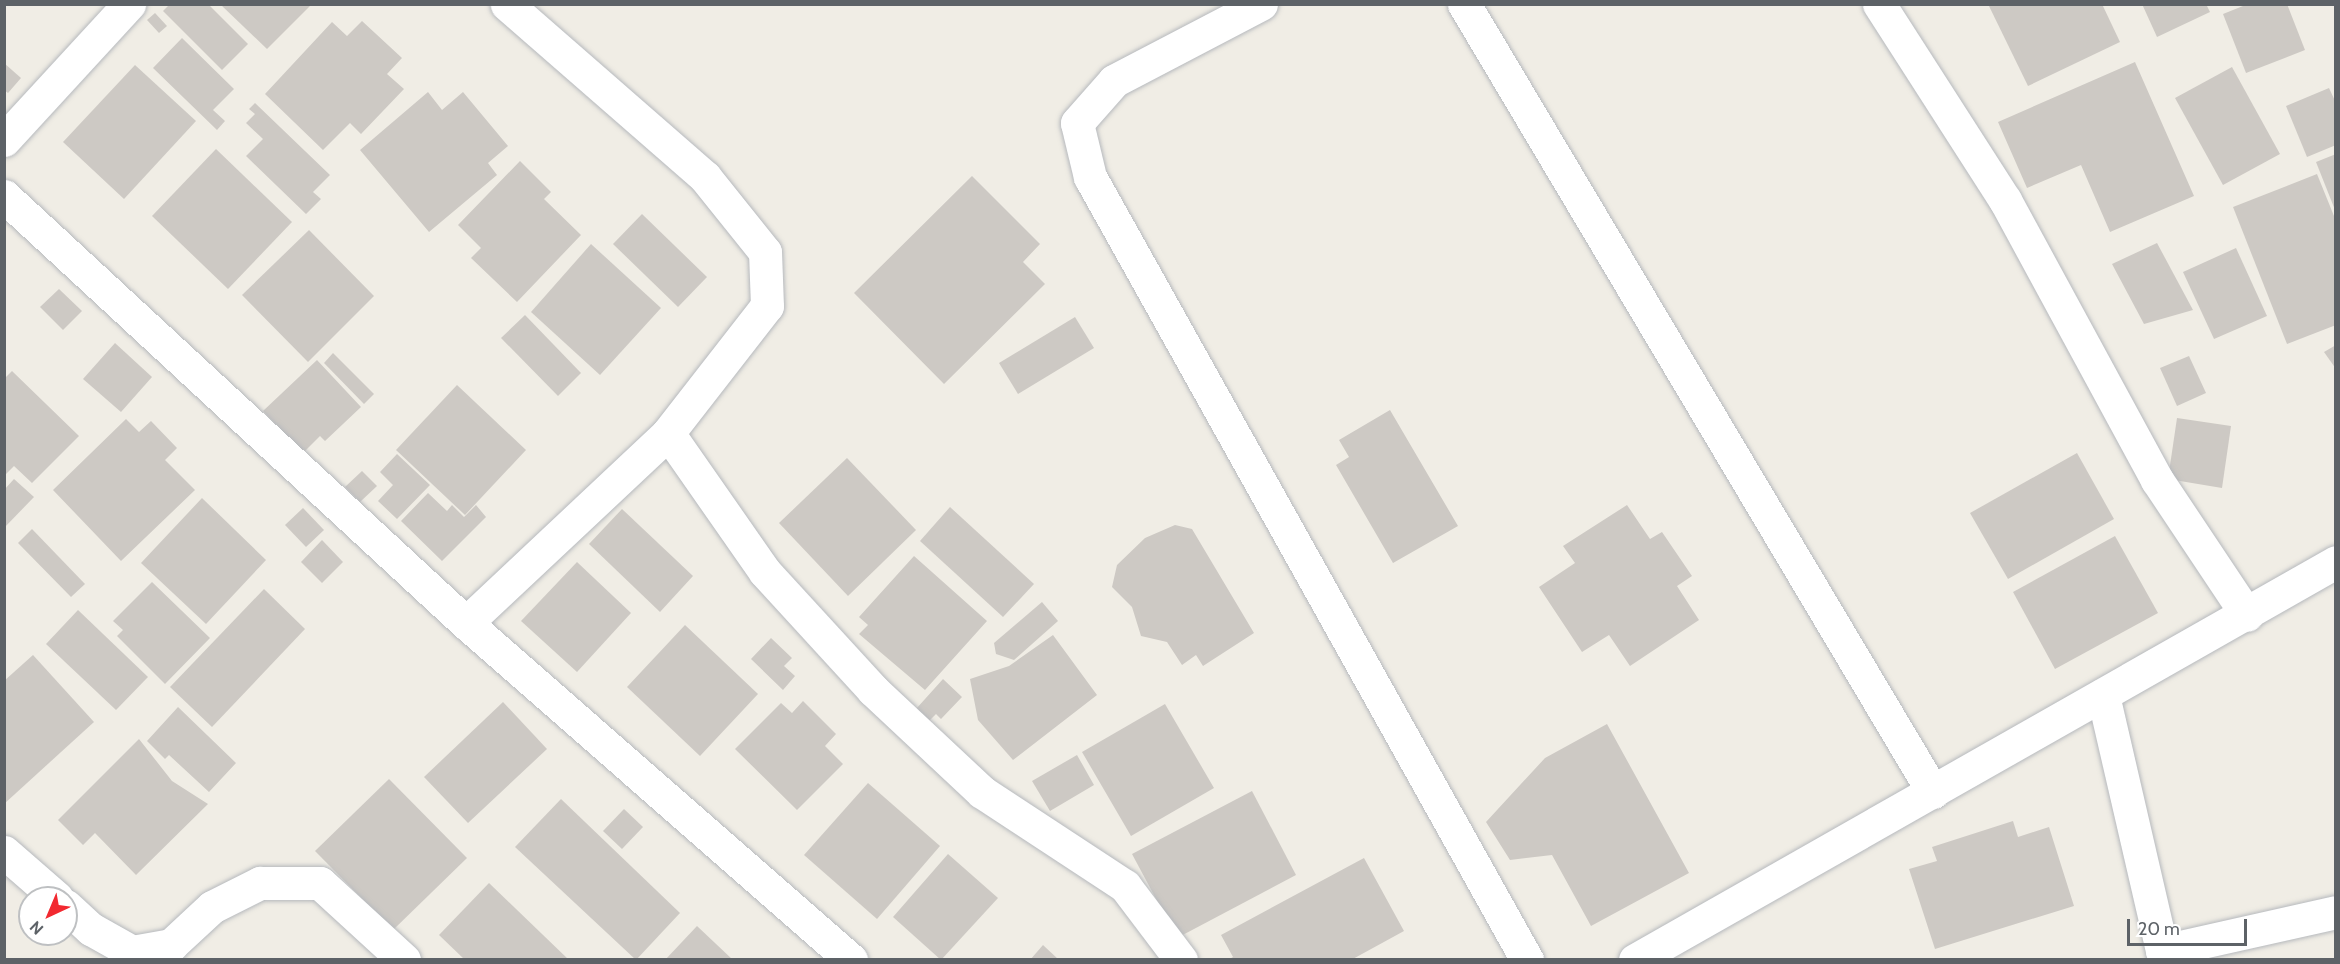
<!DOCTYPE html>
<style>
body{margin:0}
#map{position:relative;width:2340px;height:964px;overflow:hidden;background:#f0ede5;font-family:Cabin,sans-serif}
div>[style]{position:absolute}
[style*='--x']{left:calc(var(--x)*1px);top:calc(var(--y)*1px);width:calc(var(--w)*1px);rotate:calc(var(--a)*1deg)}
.building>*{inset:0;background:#cdc9c4}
.roads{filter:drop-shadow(0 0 2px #b6b9bd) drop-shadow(0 0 2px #b6b9bd)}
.minor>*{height:33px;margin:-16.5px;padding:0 16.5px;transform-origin:16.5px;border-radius:16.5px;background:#fff}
span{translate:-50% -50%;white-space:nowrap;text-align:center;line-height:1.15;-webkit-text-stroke:6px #fff;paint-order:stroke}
.frame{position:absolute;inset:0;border:6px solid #5d6267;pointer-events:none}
.north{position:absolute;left:18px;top:886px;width:60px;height:60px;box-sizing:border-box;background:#fff;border:2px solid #bec0c2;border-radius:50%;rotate:224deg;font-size:16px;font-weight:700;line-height:24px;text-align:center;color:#5d6267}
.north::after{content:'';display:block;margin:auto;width:21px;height:27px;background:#f22930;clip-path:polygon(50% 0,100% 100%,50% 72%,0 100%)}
.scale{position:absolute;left:2127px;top:919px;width:120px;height:27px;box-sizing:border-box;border:3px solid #5d6267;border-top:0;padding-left:8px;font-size:18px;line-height:21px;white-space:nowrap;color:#5d6267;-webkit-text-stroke:4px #fff;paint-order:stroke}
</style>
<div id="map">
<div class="building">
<div style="clip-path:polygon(170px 4px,208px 4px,248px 44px,222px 70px,163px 11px)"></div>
<div style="clip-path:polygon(1988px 4px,2102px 4px,2120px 42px,2028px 86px)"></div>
<div style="clip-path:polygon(2142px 4px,2206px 4px,2210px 12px,2157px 37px)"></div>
<div style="clip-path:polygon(2248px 4px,2287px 4px,2305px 50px,2246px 73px,2223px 14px)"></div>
<div style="clip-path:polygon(221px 5px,311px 5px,267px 49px)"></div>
<div style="clip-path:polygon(155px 13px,167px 26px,159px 33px,147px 20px)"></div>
<div style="clip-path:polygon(362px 21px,402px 58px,387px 74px,404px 89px,361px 134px,350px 123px,323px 150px,265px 94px,332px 22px,347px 36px)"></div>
<div style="clip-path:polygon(182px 38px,234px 89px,213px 110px,225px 121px,217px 130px,153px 68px)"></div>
<div style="clip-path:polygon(2135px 62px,2194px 196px,2110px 232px,2081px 165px,2027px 188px,1998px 122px)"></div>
<div style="clip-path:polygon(4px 63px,21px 78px,8px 93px,4px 90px)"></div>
<div style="clip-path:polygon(135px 65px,196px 121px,124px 199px,63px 142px)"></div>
<div style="clip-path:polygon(2232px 67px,2280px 154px,2223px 185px,2175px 98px)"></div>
<div style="clip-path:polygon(2329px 88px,2336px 103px,2336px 145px,2307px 157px,2286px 106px)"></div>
<div style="clip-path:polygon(428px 92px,442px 110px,463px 92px,508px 146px,488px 163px,497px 175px,429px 232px,360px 150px)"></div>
<div style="clip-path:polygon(255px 103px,330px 175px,313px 192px,321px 199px,306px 214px,246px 156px,263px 139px,246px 123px,255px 114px,249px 109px)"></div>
<div style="clip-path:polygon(216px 149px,292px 222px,228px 289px,152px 216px)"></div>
<div style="clip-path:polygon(2336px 154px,2336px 210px,2335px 210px,2316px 162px)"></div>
<div style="clip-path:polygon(520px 161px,551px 192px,544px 199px,581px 235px,517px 302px,471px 258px,481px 248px,458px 225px)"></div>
<div style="clip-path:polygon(2317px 174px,2336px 221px,2336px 325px,2287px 344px,2233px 207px)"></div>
<div style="clip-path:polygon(972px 176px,1040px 244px,1023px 262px,1045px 284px,944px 384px,854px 293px)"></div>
<div style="clip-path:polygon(642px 214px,707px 277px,678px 307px,613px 244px)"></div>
<div style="clip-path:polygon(309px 230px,374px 296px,308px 362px,242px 295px)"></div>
<div style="clip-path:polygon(2157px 243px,2193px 310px,2144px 324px,2112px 264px)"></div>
<div style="clip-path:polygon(591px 244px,661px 308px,600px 375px,531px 312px)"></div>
<div style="clip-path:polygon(2236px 248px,2267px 316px,2214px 339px,2183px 272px)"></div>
<div style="clip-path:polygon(59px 289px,82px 311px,63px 330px,40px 307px)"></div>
<div style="clip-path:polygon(525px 315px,581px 373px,558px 396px,501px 338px)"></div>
<div style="clip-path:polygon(1075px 317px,1094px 348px,1018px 394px,999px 363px)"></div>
<div style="clip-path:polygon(115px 343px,152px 377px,121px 412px,83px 379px)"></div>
<div style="clip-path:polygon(2336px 345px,2336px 369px,2324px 352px)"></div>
<div style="clip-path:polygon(333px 353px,374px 394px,364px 404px,324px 363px)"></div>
<div style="clip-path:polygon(2189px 356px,2206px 393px,2177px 406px,2160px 368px)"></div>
<div style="clip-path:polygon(317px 360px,361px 407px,325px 441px,320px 436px,303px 453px,263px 411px)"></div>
<div style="clip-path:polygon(12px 371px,79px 436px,32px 483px,14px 466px,4px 476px,4px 379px)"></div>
<div style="clip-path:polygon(457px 385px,526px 450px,465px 515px,396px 450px)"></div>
<div style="clip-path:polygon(1390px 410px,1458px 526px,1393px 563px,1336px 465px,1349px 457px,1339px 440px)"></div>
<div style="clip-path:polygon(2177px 418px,2231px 426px,2222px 488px,2168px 479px)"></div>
<div style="clip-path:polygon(126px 419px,139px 432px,151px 421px,177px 448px,165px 460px,195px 490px,121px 561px,53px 490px)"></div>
<div style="clip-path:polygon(2077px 453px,2114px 519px,2008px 579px,1970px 513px)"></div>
<div style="clip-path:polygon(397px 454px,430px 485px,397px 519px,378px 501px,393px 485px,380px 472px)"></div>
<div style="clip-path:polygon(847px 458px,916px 530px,848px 596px,779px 523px)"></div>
<div style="clip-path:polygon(362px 471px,377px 486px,360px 502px,345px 487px)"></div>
<div style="clip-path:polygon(14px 479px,34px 497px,4px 528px,4px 490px)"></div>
<div style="clip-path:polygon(428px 493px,447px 511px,452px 505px,464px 517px,476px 505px,486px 517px,442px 561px,401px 521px)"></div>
<div style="clip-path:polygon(202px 498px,266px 560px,206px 624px,141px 563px)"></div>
<div style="clip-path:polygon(1627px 505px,1650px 539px,1662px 532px,1692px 576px,1677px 586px,1699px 620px,1630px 666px,1609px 635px,1582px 652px,1539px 587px,1575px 563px,1563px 546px)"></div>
<div style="clip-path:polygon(950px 507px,1034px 584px,1003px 617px,920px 541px)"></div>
<div style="clip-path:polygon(303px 508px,324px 530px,306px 547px,285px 525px)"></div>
<div style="clip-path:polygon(622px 509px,693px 576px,660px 612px,589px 544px)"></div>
<div style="clip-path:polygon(1175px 525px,1192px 529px,1254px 633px,1203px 666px,1196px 655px,1182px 665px,1167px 642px,1141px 636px,1132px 607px,1112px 587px,1117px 565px,1145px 538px)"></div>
<div style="clip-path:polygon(32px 529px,85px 584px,71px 597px,18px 543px)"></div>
<div style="clip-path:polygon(2115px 536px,2158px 613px,2055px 669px,2013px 592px)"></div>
<div style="clip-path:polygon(322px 540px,343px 562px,322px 583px,301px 562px)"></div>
<div style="clip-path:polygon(914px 556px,987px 621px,925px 690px,859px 634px,868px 625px,859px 617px)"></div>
<div style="clip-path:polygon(577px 562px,631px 613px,577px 672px,521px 621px)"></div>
<div style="clip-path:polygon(152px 582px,210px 638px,165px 684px,117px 636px,123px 630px,113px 621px)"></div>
<div style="clip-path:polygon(264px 589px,305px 629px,212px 727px,170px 687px)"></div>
<div style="clip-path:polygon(1042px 602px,1058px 621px,1014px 660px,996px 654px,994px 643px)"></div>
<div style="clip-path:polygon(78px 610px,148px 677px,116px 710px,46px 644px)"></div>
<div style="clip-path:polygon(685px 625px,758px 694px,700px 756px,627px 687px)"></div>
<div style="clip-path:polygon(1053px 635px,1097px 695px,1013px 760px,978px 720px,970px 679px,1009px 666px)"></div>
<div style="clip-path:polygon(771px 638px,792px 658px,784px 666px,795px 676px,783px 690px,751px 659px)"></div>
<div style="clip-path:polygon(33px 655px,94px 722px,4px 804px,4px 681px)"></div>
<div style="clip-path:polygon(943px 679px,962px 697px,941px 719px,936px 714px,929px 721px,916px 709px)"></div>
<div style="clip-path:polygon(803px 701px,836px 734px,825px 746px,843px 764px,797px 810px,735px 749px,781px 703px,792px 713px)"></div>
<div style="clip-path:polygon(503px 702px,547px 749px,468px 823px,424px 777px)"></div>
<div style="clip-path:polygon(1165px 704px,1214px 788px,1131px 836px,1082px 752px)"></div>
<div style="clip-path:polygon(178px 707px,236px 763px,209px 792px,169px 755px,165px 759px,147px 741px)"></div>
<div style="clip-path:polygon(1607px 724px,1689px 873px,1591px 926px,1552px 855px,1510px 860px,1486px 822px,1545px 758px)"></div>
<div style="clip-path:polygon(139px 739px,172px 781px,208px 804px,136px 875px,95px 833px,83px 845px,58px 820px)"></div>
<div style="clip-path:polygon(1077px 755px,1094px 785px,1050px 811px,1032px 781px)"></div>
<div style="clip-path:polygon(389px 779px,467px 858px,393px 930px,315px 851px)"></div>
<div style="clip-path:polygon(868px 783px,940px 846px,877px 919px,804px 855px)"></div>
<div style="clip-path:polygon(1252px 791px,1296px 875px,1177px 938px,1132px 854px)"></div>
<div style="clip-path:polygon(561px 799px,680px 913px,636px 960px,515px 847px)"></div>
<div style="clip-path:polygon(624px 809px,643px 827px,622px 849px,603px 831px)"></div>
<div style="clip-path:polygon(2013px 821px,2018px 837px,2049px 827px,2074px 906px,1935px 949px,1909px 869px,1937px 861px,1932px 847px)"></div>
<div style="clip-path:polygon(948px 854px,998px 898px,941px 960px,893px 917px)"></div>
<div style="clip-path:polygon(1364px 858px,1404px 931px,1351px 960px,1228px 960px,1233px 957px,1221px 935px)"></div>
<div style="clip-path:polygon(489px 883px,569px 960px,465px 960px,439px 935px)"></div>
<div style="clip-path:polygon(697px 926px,733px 960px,665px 960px)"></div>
<div style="clip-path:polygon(1043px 945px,1059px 960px,1030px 960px)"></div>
</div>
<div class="roads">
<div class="minor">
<div style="--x:1261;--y:4;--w:166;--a:152.4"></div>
<div style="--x:1114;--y:81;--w:56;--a:131.4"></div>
<div style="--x:1077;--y:123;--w:56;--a:76.5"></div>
<div style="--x:1090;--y:177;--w:897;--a:60.83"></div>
<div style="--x:1464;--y:4;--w:917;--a:59.24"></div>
<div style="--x:1879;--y:4;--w:233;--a:57.3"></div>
<div style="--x:2005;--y:200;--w:319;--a:61.5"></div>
<div style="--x:2157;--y:480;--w:162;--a:56.3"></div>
<div style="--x:4;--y:140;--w:185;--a:-47.4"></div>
<div style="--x:4;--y:196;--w:629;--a:42.75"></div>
<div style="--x:466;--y:623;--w:512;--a:41.2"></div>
<div style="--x:668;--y:433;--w:169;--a:55.1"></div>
<div style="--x:765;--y:572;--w:160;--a:47.5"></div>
<div style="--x:873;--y:690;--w:149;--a:43.1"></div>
<div style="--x:982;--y:792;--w:171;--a:33.3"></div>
<div style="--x:1125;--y:886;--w:93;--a:52.9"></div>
<div style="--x:466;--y:623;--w:277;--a:-43.2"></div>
<div style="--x:668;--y:433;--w:161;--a:-52.1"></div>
<div style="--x:767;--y:306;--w:54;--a:-92.1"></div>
<div style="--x:765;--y:252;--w:96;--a:-128.7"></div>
<div style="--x:705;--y:177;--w:263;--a:-138.9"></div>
<div style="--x:2103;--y:695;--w:263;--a:77"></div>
<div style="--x:2162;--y:951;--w:178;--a:-12.6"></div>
<div style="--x:4;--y:852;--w:70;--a:41"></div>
<div style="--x:66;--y:906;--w:34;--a:43"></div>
<div style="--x:91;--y:929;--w:47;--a:29.3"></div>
<div style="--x:132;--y:952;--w:40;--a:-10"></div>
<div style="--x:171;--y:945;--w:56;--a:-42.8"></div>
<div style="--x:212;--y:907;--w:54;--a:-26.6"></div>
<div style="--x:260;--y:883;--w:60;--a:0"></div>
<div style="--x:320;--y:883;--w:114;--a:42.5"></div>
<div style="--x:1635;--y:960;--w:806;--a:-29.59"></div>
</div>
</div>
<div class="frame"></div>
<div class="north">N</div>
<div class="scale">20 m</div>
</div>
